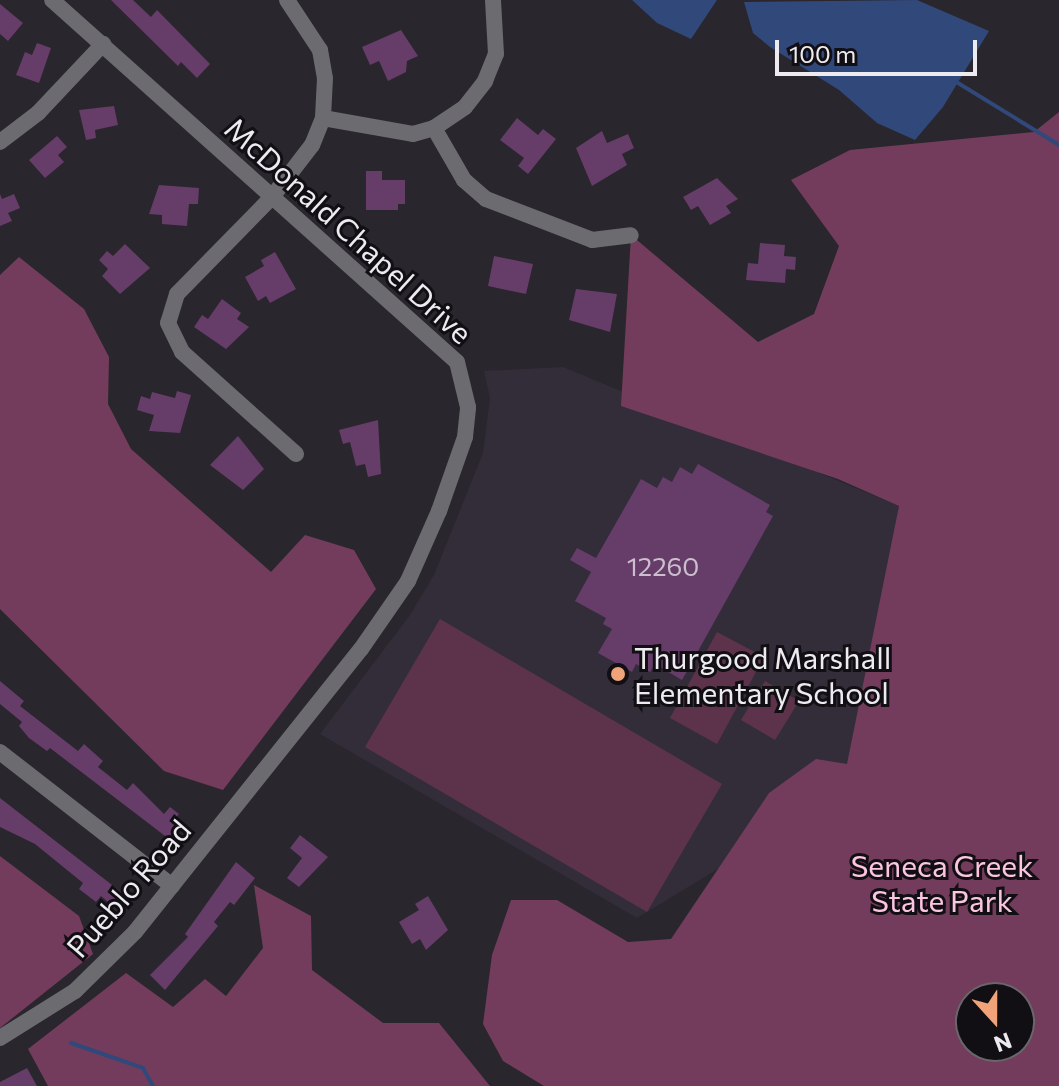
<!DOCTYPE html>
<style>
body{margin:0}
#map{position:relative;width:1059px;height:1086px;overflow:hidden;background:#29262d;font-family:Commissioner,sans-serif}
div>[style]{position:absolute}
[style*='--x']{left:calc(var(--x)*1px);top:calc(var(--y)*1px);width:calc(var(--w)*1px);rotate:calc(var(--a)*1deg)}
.built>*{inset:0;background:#332d3a}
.green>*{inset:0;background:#5d334b}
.forest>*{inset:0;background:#743c5c}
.water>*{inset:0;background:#30487a}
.stream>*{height:4px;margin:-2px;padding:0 2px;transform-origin:2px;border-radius:2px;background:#30487a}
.building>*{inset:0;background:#663c68}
.street>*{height:16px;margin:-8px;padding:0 8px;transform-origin:8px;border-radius:8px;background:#6b6b70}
.dots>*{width:22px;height:22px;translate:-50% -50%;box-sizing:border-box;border:4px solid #110f13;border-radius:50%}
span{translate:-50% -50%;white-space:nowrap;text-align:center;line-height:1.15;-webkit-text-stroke:6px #110f13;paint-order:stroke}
.number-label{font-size:26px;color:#cbbece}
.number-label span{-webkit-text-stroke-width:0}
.street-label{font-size:30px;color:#edeaf0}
.poi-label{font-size:30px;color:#edeaf0}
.left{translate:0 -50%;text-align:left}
.park-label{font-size:30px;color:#fbc5e1}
.north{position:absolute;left:955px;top:982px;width:80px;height:80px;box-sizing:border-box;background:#110f13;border:2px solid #69676b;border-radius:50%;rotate:159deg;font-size:22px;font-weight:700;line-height:32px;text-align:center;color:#edeaf0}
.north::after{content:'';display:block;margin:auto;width:28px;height:36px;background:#f0a279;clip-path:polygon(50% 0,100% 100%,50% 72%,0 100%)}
.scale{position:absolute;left:775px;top:40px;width:202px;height:36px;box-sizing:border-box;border:4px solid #edeaf0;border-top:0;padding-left:10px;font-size:24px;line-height:28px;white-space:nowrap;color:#edeaf0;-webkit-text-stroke:6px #110f13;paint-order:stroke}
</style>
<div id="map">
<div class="built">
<div style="clip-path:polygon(563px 367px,899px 506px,845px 838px,779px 832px,637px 918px,320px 734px,410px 615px,434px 575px,483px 453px,490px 398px,484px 371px)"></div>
</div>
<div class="green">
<div style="clip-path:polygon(440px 619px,722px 784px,647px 912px,365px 747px)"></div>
<div style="clip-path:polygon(717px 632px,764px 657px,717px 744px,670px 718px)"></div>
<div style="clip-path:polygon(765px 681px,799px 701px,775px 740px,741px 720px)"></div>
</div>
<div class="forest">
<div style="clip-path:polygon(evenodd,1059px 112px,1059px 1086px,544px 1086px,503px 1061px,483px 1024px,492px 955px,511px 900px,557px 900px,628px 942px,671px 939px,769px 793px,816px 759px,847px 764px,899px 506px,838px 479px,621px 406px,631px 235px,758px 342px,814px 314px,839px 246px,791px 180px,850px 150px,1034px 132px,1059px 112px,971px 998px,1019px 998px,1019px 1046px,971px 1046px,971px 998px)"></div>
<div style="clip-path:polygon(19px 257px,84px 309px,109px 357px,108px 404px,131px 449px,271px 572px,305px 535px,354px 550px,376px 589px,223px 790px,164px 771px,0 609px,0 275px)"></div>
<div style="clip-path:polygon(0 856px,79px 916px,93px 954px,0 1028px)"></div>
<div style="clip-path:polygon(254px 885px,311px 916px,312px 970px,383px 1023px,439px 1023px,490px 1086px,48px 1086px,28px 1049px,126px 973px,173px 1007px,205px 979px,226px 996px,263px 948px)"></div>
</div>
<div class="water">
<div style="clip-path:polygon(632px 0,717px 0,691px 39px,657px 23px)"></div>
<div style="clip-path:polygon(917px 0,989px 31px,943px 107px,915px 140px,877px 123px,839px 90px,770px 47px,753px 33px,744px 2px)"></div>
</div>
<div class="stream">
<div style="--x:958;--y:83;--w:119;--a:31.5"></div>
<div style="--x:71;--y:1043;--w:76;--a:19.1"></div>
<div style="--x:143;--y:1068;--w:21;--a:61"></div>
</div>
<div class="building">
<div style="clip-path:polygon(111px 0,133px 0,151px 17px,157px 10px,210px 64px,197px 78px,181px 62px,178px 66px)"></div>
<div style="clip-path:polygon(0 4px,23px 23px,8px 41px,0 34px)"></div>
<div style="clip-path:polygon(401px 30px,418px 56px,407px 61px,406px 72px,388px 81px,379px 61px,370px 65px,362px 47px)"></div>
<div style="clip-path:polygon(37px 43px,51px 48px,39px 83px,16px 75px,25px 52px,32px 55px)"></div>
<div style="clip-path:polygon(114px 106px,118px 125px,95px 130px,96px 138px,86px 140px,79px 110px)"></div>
<div style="clip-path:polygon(517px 118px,538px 135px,543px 129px,556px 139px,528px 174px,518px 166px,524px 158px,500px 140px)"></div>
<div style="clip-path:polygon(602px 131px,607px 143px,628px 134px,634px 148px,622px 154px,627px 165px,592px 186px,576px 148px)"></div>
<div style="clip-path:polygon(57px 136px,67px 147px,58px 155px,64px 162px,45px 178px,29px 160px)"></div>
<div style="clip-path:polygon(366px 171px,382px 171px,382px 180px,405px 180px,405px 204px,398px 204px,398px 210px,366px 210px)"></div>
<div style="clip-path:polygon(717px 178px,738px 199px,726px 206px,731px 213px,710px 225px,698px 206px,691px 210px,683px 197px)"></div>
<div style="clip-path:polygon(159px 185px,199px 188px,198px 204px,189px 204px,187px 226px,162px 224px,162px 215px,149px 214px)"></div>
<div style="clip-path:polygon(0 194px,2px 199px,14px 194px,20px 208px,8px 213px,12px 221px,0 226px)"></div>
<div style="clip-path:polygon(760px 243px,785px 245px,784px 256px,796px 257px,795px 270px,786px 269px,785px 283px,746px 280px,748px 263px,758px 264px)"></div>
<div style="clip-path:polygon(125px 244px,150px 268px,120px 294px,102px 276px,108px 269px,99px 260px,107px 251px,113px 256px)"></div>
<div style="clip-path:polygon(275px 252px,296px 289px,270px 303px,266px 296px,258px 301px,245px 277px,264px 266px,261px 260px)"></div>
<div style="clip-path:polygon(494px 256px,533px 264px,526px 294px,488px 286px)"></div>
<div style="clip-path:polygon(576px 289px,617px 294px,610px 332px,569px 320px)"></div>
<div style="clip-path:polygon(222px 299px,241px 313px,237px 319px,249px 327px,226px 349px,194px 327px,202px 315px,208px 319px)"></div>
<div style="clip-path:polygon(177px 391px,191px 395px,180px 433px,149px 431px,154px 415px,137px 410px,141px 396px,150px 399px,152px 392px,175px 398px)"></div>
<div style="clip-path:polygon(378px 420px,381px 474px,368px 477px,365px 464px,356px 466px,350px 442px,343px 444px,339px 430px)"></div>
<div style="clip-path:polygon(238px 436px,264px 469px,243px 490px,210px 465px)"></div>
<div style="clip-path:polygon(698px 464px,770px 505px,766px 512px,773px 516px,682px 680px,655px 664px,650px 672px,636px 664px,632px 672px,598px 653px,612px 629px,603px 624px,606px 618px,575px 601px,591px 572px,570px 560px,577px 548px,596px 558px,641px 479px,657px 488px,663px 477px,672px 482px,680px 467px,692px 474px)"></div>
<div style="clip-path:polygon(0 681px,24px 701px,20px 706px,78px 751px,84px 744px,103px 761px,98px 767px,127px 790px,133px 783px,164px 814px,170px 807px,179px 814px,174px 820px,180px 826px,169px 839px,50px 748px,47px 751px,29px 738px,19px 726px,22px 722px,0 704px)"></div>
<div style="clip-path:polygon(0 798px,125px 895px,115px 908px,101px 896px,96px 902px,79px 889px,83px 883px,35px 844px,0 827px)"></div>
<div style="clip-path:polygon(300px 835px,328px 857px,299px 887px,287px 878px,302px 858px,290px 848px)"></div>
<div style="clip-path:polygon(236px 862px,255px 878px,234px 905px,230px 902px,214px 922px,218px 926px,165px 990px,150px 975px,188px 937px,185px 934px)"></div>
<div style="clip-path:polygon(428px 896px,448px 930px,426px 950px,420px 939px,412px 944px,399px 922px,419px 910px,415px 904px)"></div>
<div style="clip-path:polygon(27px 1068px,37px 1086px,0 1086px,0 1082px)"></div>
</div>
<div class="street">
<div style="--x:287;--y:0;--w:60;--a:56.6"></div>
<div style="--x:320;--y:50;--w:28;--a:80"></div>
<div style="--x:325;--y:78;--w:40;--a:92.9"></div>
<div style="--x:323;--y:118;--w:29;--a:112"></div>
<div style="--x:312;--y:145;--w:66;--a:127.6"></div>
<div style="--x:272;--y:197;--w:136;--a:134.4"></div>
<div style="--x:177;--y:294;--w:30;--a:107"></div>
<div style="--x:168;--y:323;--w:32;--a:64"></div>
<div style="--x:182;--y:352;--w:153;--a:41.8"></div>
<div style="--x:323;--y:118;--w:91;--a:10.1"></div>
<div style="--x:413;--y:134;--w:22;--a:-16"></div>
<div style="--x:434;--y:128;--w:37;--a:-34"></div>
<div style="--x:465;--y:107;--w:33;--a:-52"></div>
<div style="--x:485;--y:81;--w:29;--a:-68"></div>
<div style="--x:496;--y:54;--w:54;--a:-93.2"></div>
<div style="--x:434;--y:128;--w:60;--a:60"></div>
<div style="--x:464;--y:180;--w:29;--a:41"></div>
<div style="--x:486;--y:199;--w:114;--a:21.1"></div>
<div style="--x:592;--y:240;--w:39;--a:-7"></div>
<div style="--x:0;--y:142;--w:48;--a:-37.3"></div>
<div style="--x:38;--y:113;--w:95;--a:-46.7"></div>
<div style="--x:0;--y:752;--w:218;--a:37.9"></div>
<div style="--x:0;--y:1038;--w:89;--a:-32.1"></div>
<div style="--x:75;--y:991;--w:84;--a:-44.5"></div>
<div style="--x:135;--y:932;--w:362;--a:-51.4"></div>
<div style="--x:361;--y:649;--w:83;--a:-55.3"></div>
<div style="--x:408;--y:581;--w:77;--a:-66.1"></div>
<div style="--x:439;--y:511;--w:78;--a:-70.6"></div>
<div style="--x:465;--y:437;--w:30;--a:-84"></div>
<div style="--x:468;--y:407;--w:46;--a:-103.7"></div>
<div style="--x:457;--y:362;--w:543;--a:-138.21"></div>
</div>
<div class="dots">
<div style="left:618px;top:674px;background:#f0a279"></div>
</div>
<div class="number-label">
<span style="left:663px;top:566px">12260</span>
</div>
<div class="street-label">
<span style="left:349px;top:230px;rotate:42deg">McDonald Chapel Drive</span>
<span style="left:128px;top:888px;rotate:-49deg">Pueblo Road</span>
</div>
<div class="poi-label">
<span class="left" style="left:634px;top:674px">Thurgood Marshall<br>Elementary School</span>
</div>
<div class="park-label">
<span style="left:942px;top:882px">Seneca Creek<br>State Park</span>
</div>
<div class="north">N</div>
<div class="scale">100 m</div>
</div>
